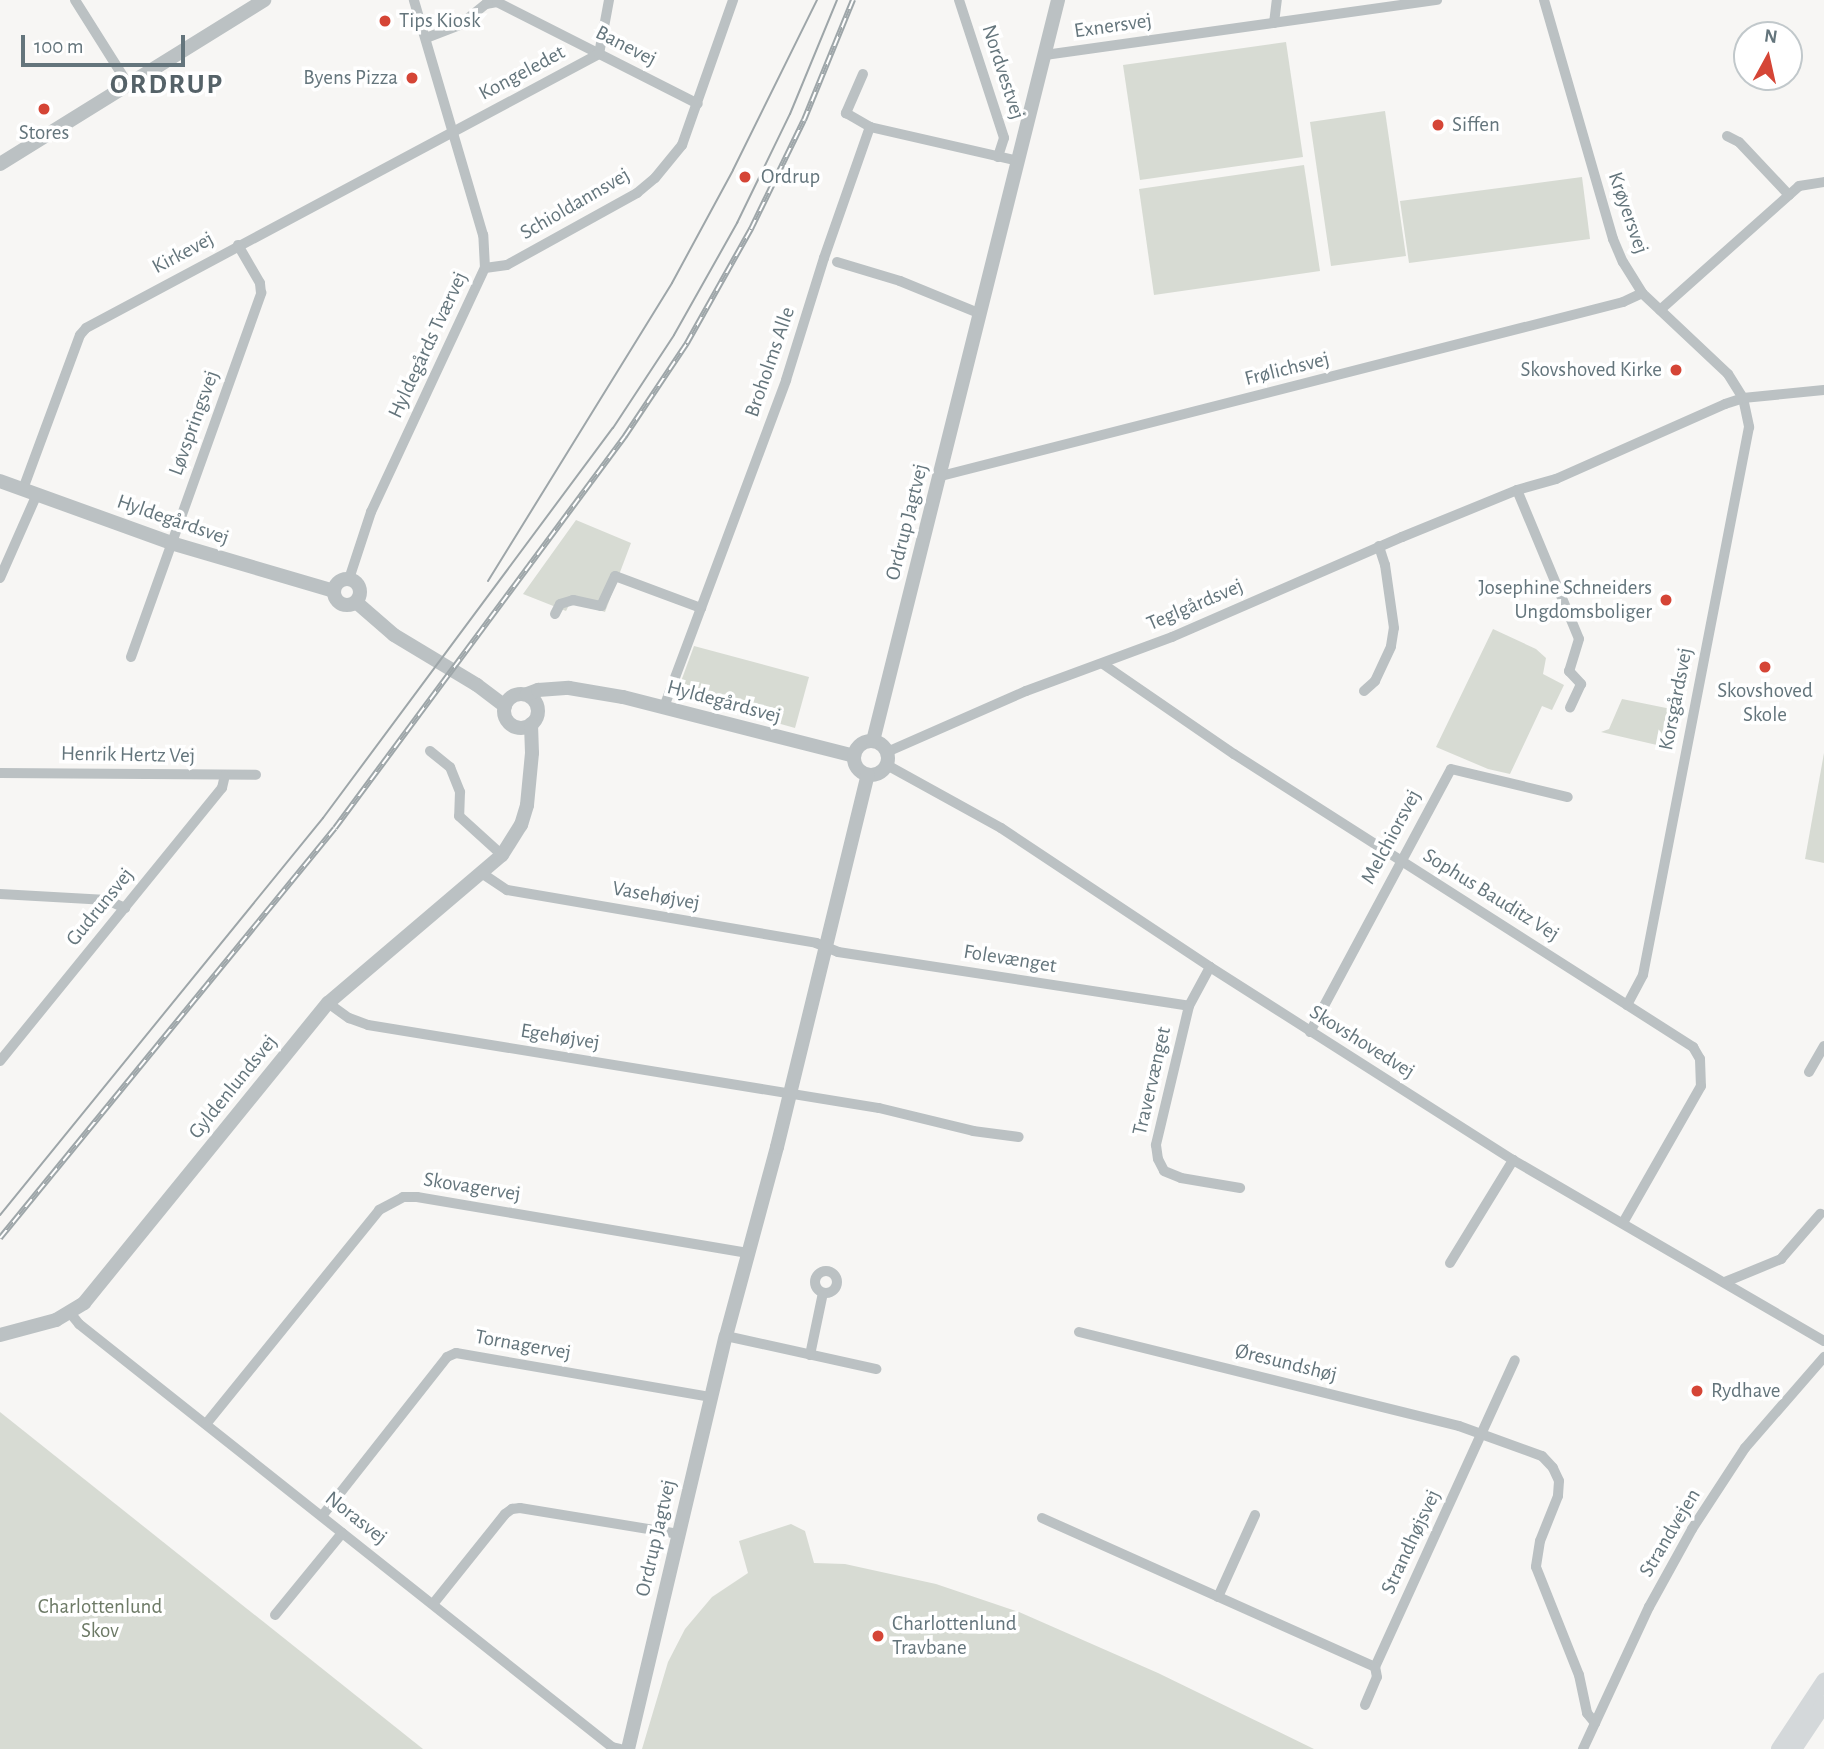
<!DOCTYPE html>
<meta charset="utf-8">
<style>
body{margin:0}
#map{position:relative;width:1824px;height:1749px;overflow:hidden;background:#f7f6f4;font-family:"Alegreya Sans",sans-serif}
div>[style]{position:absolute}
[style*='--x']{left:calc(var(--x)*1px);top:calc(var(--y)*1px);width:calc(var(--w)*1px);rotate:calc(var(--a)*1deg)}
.green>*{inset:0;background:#d7dbd3}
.minor>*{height:10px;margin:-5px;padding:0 5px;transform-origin:5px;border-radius:5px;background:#bbc1c3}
.minor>.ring{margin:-5px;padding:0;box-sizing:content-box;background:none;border:10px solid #bbc1c3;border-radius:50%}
.tertiary>*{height:14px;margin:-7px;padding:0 7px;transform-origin:7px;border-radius:7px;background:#bbc1c3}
.tertiary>.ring{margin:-7px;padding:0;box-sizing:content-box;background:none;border:14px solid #bbc1c3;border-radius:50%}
.secondary>*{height:16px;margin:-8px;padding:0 8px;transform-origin:8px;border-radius:8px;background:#d4d8da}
.tram>*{height:2px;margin:-1px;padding:0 1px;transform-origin:1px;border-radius:1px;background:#9ea6a9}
.rail>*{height:6px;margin-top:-3px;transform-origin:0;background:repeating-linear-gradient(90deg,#fff 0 10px,#9ea6a9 0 20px);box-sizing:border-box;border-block:2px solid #9ea6a9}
.dots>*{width:19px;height:19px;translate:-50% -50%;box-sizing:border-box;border:4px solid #fff;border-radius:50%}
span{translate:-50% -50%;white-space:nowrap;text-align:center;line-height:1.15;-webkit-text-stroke:7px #fff;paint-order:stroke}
.poi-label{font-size:21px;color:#64757c}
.left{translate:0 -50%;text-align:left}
.right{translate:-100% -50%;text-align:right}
.street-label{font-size:21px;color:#64757c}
.park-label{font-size:21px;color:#6d7a66}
.district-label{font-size:28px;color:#556268;font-weight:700;letter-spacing:2px}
.north{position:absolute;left:1733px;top:21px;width:70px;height:70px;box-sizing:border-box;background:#fff;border:2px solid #c1c8cb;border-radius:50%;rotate:8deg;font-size:19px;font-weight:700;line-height:28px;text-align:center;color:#64757c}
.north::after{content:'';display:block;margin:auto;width:24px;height:32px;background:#d54536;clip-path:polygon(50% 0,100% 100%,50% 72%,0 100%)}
.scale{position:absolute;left:21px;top:35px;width:164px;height:32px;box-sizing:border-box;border:4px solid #64757c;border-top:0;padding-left:9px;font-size:21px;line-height:24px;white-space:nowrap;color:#64757c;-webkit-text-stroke:5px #fff;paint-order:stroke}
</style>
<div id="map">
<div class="green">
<div style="clip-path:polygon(1286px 42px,1303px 157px,1140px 180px,1123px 65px)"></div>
<div style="clip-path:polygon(1385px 111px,1406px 256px,1331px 266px,1310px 122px)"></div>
<div style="clip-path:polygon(1304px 165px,1320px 271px,1154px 295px,1139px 189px)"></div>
<div style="clip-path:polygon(1582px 177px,1590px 239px,1409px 263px,1400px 201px)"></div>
<div style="clip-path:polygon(576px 520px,631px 543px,605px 612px,571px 601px,566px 611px,523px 594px)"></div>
<div style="clip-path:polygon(1493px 629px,1536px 649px,1546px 658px,1543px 674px,1564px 685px,1552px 710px,1542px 706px,1510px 774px,1488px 769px,1436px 747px)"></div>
<div style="clip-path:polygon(694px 646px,809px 677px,795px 728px,676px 695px)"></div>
<div style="clip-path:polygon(1622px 699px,1681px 711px,1674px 749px,1601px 732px,1609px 729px)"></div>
<div style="clip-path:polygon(1824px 753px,1824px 863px,1805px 859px)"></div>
<div style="clip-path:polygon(0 1412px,423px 1749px,0 1749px)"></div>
<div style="clip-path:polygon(791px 1524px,805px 1531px,814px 1563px,845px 1564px,936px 1584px,1019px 1612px,1158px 1673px,1314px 1749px,642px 1749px,668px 1662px,685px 1629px,712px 1597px,748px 1573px,739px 1541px)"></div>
</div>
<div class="minor">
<div style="--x:75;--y:0;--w:99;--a:57.8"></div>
<div style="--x:959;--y:0;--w:145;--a:71.9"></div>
<div style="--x:1004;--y:138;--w:20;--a:108"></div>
<div style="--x:1544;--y:0;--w:249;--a:73.9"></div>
<div style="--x:1613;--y:239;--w:25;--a:67"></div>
<div style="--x:1623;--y:262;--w:36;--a:58"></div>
<div style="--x:1642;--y:293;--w:118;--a:43.3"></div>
<div style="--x:1728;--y:374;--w:28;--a:58"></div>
<div style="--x:1743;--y:398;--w:30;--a:78"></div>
<div style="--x:1749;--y:427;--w:558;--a:100.95"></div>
<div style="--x:1643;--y:975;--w:34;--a:118"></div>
<div style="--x:1274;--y:23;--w:23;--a:-83"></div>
<div style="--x:426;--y:38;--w:36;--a:-21"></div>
<div style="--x:460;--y:25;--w:33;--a:-39"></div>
<div style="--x:486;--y:4;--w:11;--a:-10"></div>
<div style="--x:497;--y:2;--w:225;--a:26.9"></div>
<div style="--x:1045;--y:55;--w:396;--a:-8"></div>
<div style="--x:863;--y:74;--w:43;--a:113.6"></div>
<div style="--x:846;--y:113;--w:28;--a:30"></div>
<div style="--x:870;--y:127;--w:152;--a:12.9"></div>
<div style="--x:1727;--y:136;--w:13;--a:27"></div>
<div style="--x:1739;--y:142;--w:73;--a:46.7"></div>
<div style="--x:837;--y:262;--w:66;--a:16.8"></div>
<div style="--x:900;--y:281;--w:87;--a:22.2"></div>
<div style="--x:485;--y:268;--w:22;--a:-8"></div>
<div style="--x:507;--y:265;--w:149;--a:-29"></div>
<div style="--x:637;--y:193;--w:23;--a:-40"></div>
<div style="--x:655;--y:178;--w:43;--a:-50.7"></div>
<div style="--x:682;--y:145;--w:154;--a:-70.6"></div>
<div style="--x:1660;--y:310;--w:186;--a:-41.7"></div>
<div style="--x:1799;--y:186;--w:25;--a:-9"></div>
<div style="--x:941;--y:476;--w:704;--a:-14.31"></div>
<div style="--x:1623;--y:302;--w:21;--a:-25"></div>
<div style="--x:23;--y:489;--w:164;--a:-69.7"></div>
<div style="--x:80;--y:335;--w:9;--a:-49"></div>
<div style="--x:86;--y:328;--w:582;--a:-28.11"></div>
<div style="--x:599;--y:54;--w:55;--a:-79.5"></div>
<div style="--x:1517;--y:490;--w:161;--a:67.4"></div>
<div style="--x:1579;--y:639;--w:34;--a:107"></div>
<div style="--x:1569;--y:671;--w:18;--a:47"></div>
<div style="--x:1581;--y:684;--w:26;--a:115"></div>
<div style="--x:0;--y:578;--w:92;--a:-66.2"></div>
<div style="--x:349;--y:579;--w:71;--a:-71.8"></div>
<div style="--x:371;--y:512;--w:269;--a:-65"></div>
<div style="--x:485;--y:268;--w:33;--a:-93"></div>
<div style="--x:483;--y:235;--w:245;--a:-106.4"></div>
<div style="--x:555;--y:614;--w:11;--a:-63"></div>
<div style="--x:560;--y:604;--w:14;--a:-17"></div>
<div style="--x:573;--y:600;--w:29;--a:12"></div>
<div style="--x:601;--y:606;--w:33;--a:-65"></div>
<div style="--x:615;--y:576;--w:92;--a:20.4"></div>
<div style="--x:131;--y:657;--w:387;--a:-70.3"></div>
<div style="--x:261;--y:293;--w:10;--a:-96"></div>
<div style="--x:260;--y:283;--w:44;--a:-120.1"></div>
<div style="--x:1103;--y:664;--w:159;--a:34.5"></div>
<div style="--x:1234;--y:754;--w:545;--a:32.55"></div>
<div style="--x:1693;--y:1047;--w:14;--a:60"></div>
<div style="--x:1700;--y:1059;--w:27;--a:88"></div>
<div style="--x:1701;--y:1086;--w:158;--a:119.7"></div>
<div style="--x:1364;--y:691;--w:15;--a:-42"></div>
<div style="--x:1375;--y:681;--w:38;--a:-65"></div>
<div style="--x:1391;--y:646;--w:18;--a:-81"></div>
<div style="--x:1394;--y:628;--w:64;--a:-98.1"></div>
<div style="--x:1385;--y:565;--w:20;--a:-108"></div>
<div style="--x:664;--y:707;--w:349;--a:-69.5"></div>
<div style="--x:786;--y:380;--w:128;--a:-72.7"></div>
<div style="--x:824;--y:258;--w:139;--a:-70.7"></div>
<div style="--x:430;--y:751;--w:26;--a:39"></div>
<div style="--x:450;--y:767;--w:27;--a:68"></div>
<div style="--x:460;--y:792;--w:24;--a:92"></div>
<div style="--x:459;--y:816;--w:58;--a:42.2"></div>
<div style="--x:887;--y:752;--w:152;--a:-23.7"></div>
<div style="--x:1026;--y:691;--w:156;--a:-20.3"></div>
<div style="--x:1172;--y:637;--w:251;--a:-23.5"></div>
<div style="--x:1402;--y:537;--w:124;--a:-22.2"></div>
<div style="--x:1517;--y:490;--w:41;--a:-15.8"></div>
<div style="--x:1556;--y:479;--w:185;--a:-23.9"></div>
<div style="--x:1725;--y:404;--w:19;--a:-18"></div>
<div style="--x:1743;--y:398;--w:81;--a:-5.6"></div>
<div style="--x:887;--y:765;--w:130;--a:28.9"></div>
<div style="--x:1001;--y:828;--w:251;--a:33.6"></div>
<div style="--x:1210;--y:967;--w:359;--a:32.5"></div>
<div style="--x:1513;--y:1160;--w:360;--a:30.2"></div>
<div style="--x:0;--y:773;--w:256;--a:0.4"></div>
<div style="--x:483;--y:874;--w:29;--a:34"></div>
<div style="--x:507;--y:890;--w:314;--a:9.7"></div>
<div style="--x:816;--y:943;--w:24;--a:22"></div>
<div style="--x:838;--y:952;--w:355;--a:8.7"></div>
<div style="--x:0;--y:894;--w:107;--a:3.2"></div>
<div style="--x:107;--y:900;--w:20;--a:24"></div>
<div style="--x:1210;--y:967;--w:44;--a:118.3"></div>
<div style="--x:1189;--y:1006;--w:143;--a:103.4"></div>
<div style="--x:1156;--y:1145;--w:14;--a:82"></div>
<div style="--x:1158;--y:1159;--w:13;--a:63"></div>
<div style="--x:1164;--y:1171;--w:18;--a:22"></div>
<div style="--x:1181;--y:1178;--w:60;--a:9.6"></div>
<div style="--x:328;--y:1003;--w:26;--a:36"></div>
<div style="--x:349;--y:1018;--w:20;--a:20"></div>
<div style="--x:368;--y:1025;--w:518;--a:9.23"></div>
<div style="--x:879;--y:1108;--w:97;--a:13.7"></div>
<div style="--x:973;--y:1131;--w:46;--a:7.4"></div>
<div style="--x:1310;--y:1032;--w:298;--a:-61.8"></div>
<div style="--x:1451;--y:769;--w:120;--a:13.5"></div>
<div style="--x:0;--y:1061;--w:352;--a:-50.9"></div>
<div style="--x:222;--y:788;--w:13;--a:-77"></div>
<div style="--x:1809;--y:1072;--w:30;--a:-60"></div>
<div style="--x:1450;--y:1263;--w:121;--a:-58.5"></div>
<div class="ring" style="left:815px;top:1271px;width:12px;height:12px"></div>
<div style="--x:1725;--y:1282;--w:61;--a:-22.3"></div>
<div style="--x:1781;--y:1259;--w:60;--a:-49.1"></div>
<div style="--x:71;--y:1314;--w:13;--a:51"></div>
<div style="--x:79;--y:1324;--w:680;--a:38.44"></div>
<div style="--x:612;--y:1747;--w:8;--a:14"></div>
<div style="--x:1079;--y:1332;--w:391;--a:13.9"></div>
<div style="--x:1459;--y:1426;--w:88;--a:19.9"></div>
<div style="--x:1542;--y:1456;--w:16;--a:47"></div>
<div style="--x:1553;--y:1468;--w:14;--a:65"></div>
<div style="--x:1559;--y:1481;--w:15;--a:94"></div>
<div style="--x:1558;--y:1496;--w:48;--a:111.8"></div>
<div style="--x:1540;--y:1541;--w:26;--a:99"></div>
<div style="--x:1536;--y:1567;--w:116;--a:68.3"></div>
<div style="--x:1579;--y:1675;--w:39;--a:78"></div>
<div style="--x:1587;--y:1713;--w:13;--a:51"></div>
<div style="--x:726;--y:1336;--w:154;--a:12.4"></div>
<div style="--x:810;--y:1355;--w:63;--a:-78.2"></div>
<div style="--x:206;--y:1424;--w:275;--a:-51"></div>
<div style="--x:379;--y:1210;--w:27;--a:-28"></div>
<div style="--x:403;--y:1197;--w:14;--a:0"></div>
<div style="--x:417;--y:1197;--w:337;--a:9.6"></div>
<div style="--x:322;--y:1516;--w:202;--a:-51.8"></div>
<div style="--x:447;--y:1357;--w:10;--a:-24"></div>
<div style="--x:456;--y:1353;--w:259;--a:9.8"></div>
<div style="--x:1042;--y:1518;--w:365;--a:24.1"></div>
<div style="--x:1375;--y:1667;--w:337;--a:-65.5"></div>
<div style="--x:1218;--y:1597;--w:90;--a:-65.7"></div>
<div style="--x:433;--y:1604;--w:115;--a:-51.3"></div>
<div style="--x:505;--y:1514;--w:9;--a:-36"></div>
<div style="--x:512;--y:1509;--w:8;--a:-7"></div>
<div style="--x:520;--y:1508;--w:161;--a:9.3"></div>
<div style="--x:275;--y:1615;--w:106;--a:-50.7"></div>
<div style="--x:1365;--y:1705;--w:30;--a:-67"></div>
<div style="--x:1377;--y:1677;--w:10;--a:-101"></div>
<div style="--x:1583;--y:1749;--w:157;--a:-65.1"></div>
<div style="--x:1649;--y:1607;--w:89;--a:-61.1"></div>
<div style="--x:1692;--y:1529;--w:97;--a:-56.8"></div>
<div style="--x:1745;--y:1448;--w:121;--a:-49"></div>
</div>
<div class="tertiary">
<div style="--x:0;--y:164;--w:311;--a:-31.8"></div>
<div style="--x:0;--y:481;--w:182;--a:19.9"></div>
<div style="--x:171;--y:543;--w:170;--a:16.4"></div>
<div class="ring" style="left:334px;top:579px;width:12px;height:12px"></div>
<div style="--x:356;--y:602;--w:50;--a:41"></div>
<div style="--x:394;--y:635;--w:97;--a:31.1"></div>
<div style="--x:477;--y:685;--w:35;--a:37"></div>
<div class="ring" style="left:504px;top:694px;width:20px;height:20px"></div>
<div style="--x:527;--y:694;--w:12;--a:-20"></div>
<div style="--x:538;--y:690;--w:31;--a:-4"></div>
<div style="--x:569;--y:688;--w:55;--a:9.5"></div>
<div style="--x:623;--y:697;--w:238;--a:14.3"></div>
<div class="ring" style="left:854px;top:741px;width:20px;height:20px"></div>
<div style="--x:873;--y:741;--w:764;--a:-75.98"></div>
<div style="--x:0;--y:1335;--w:58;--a:-15"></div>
<div style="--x:56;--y:1320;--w:33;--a:-31"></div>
<div style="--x:84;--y:1303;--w:387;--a:-50.9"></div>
<div style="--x:328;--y:1003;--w:228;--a:-40.4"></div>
<div style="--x:502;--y:855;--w:36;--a:-58"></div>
<div style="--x:521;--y:825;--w:21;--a:-73"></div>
<div style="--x:527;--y:805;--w:52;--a:-84.5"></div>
<div style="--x:532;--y:753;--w:29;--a:-92"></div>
<div style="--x:628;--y:1749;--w:424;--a:-76.7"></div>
<div style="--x:726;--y:1336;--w:196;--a:-74.9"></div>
<div style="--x:777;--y:1147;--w:383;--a:-76.3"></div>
</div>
<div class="secondary">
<div style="--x:1779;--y:1749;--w:82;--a:-56.5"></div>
<div style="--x:1794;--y:1749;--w:54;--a:-56.3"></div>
</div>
<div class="tram">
<div style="--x:488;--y:581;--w:350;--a:-58.3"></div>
<div style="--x:672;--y:283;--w:128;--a:-61.6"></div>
<div style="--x:733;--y:170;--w:190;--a:-63.7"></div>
<div style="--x:0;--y:1215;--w:512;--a:-50.87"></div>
<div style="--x:323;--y:818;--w:486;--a:-53.4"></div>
<div style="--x:613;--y:428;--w:111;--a:-56.7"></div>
<div style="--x:674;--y:335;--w:129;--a:-60.6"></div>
<div style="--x:737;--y:223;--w:121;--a:-64.1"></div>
<div style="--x:790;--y:114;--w:123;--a:-67.6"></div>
</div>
<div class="rail">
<div style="--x:0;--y:1238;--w:529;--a:-50.75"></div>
<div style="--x:335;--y:828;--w:488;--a:-53.5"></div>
<div style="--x:625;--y:436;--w:112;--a:-56.3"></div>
<div style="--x:687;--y:343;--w:131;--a:-60.7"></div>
<div style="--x:751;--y:229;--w:121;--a:-64.1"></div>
<div style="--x:804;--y:120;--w:130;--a:-67.8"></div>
</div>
<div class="dots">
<div style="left:385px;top:21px;background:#d54536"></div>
<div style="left:412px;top:78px;background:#d54536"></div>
<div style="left:44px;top:109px;background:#d54536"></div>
<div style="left:1438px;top:125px;background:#d54536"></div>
<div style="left:745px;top:177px;background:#d54536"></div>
<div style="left:1676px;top:370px;background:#d54536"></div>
<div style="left:1666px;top:600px;background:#d54536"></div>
<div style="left:1765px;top:667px;background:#d54536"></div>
<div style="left:1697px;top:1391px;background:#d54536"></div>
<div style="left:878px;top:1636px;background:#d54536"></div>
</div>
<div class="poi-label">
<span class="left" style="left:399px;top:21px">Tips Kiosk</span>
<span class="right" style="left:398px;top:78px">Byens Pizza</span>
<span class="left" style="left:1452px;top:125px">Siffen</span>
<span style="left:44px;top:133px">Stores</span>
<span class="left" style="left:761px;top:177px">Ordrup</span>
<span class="right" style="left:1662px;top:370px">Skovshoved Kirke</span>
<span class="right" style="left:1652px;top:600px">Josephine Schneiders<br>Ungdomsboliger</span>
<span style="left:1765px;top:703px">Skovshoved<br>Skole</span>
<span class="left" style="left:1711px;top:1391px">Rydhave</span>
<span class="left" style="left:892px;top:1636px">Charlottenlund<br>Travbane</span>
</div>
<div class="street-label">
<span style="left:1113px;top:26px;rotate:-8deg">Exnersvej</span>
<span style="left:626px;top:46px;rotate:27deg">Banevej</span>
<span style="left:1003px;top:72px;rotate:72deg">Nordvestvej</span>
<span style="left:522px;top:73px;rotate:-28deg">Kongeledet</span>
<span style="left:575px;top:204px;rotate:-30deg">Schioldannsvej</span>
<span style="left:1628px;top:213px;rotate:71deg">Krøyersvej</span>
<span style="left:183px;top:253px;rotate:-28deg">Kirkevej</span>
<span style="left:428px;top:345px;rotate:-65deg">Hyldegårds Tværvej</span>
<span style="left:770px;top:362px;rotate:-71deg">Broholms Alle</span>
<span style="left:1287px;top:369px;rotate:-14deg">Frølichsvej</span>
<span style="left:194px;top:423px;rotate:-70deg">Løvspringsvej</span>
<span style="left:173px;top:520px;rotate:19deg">Hyldegårdsvej</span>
<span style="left:907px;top:522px;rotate:-76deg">Ordrup Jagtvej</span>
<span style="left:1195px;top:605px;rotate:-23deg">Teglgårdsvej</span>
<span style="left:1676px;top:699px;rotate:-79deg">Korsgårdsvej</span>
<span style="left:724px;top:702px;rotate:15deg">Hyldegårdsvej</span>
<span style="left:128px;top:755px;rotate:1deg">Henrik Hertz Vej</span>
<span style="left:1391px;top:837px;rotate:-62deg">Melchiorsvej</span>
<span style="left:1491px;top:895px;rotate:32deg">Sophus Bauditz Vej</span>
<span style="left:656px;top:896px;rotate:10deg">Vasehøjvej</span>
<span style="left:100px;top:907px;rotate:-51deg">Gudrunsvej</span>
<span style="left:1010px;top:959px;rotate:9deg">Folevænget</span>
<span style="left:560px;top:1037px;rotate:9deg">Egehøjvej</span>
<span style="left:1362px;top:1042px;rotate:32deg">Skovshovedvej</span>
<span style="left:1152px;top:1081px;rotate:-77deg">Travervænget</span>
<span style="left:233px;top:1087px;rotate:-51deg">Gyldenlundsvej</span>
<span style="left:472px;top:1187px;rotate:9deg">Skovagervej</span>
<span style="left:523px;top:1345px;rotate:10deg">Tornagervej</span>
<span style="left:1286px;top:1363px;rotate:14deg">Øresundshøj</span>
<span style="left:356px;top:1518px;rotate:38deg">Norasvej</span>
<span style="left:1670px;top:1533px;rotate:-59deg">Strandvejen</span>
<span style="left:656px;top:1538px;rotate:-77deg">Ordrup Jagtvej</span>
<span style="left:1411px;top:1542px;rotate:-65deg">Strandhøjsvej</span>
</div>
<div class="park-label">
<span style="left:100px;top:1619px">Charlottenlund<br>Skov</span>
</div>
<div class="district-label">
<span style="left:167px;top:85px">ORDRUP</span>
</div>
<div class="north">N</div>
<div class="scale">100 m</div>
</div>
